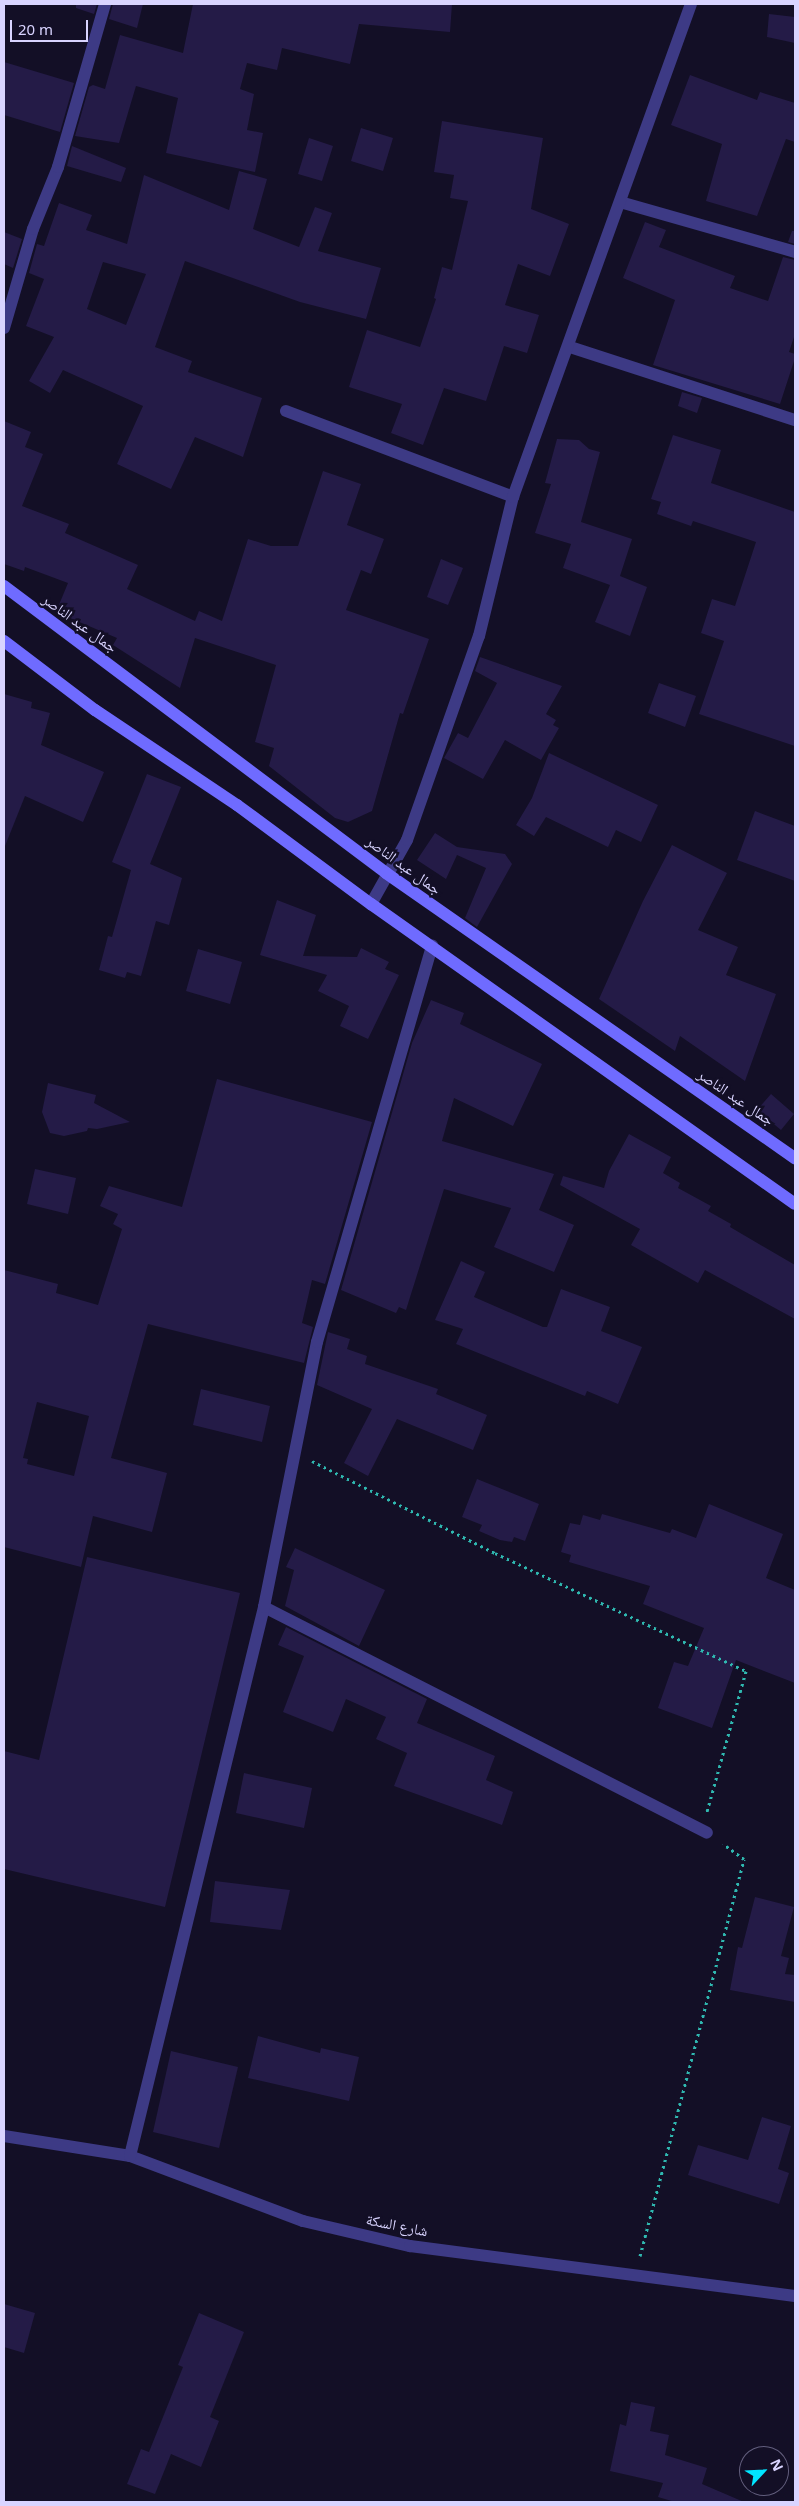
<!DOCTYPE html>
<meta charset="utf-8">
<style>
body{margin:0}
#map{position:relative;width:799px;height:2506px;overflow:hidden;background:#130f26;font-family:"Noto Sans","Noto Naskh Arabic",sans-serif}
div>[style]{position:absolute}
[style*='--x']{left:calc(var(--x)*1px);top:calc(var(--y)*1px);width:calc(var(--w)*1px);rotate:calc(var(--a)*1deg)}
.building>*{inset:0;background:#241b47}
.path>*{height:3px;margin-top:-1.5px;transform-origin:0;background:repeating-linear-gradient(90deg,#2fb8b0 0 2.5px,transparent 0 6.5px)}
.service>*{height:12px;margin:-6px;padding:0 6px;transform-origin:6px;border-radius:6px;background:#3d3a85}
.minor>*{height:12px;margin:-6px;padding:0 6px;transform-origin:6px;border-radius:6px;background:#3d3a85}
.secondary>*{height:12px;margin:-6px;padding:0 6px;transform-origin:6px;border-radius:6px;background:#6f6bff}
span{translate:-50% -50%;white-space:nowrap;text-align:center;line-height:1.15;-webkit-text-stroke:5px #130f26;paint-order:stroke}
.street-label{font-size:15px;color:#d9d4ff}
.frame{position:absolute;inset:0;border:5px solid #d9d4ff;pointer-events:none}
.north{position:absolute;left:739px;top:2446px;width:50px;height:50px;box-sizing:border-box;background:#130f26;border:1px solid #625e7d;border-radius:50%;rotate:65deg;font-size:14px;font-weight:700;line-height:20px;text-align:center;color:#d9d4ff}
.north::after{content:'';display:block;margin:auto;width:18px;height:22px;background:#00e5ff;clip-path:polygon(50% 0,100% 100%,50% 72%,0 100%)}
.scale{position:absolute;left:10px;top:20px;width:78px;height:22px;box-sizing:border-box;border:2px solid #d9d4ff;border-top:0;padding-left:6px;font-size:15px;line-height:18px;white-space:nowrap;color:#d9d4ff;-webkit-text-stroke:4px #130f26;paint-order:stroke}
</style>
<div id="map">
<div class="building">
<div style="clip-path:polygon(76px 4px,97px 4px,94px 14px,76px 8px)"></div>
<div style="clip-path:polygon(113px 4px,143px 4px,137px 28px,109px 19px)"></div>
<div style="clip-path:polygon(193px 4px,452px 4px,450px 32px,359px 24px,350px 64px,282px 48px,277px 70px,247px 63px,240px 89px,254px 94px,247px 130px,263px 133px,255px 172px,166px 153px,178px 98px,136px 86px,119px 143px,75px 136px,89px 87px,93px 85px,105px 89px,120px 35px,183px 53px)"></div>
<div style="clip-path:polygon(769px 14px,795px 17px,795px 43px,767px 37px)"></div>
<div style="clip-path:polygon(4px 62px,74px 83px,60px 132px,4px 115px)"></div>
<div style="clip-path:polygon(690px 75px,757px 100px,760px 92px,795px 103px,795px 142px,786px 139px,757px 216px,706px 201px,722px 144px,671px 125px)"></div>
<div style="clip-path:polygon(442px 121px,543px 138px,531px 209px,569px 224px,550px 276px,518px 264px,505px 305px,539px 315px,527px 353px,504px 346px,486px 401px,444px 388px,423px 445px,391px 433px,402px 404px,349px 387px,367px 330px,420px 347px,436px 299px,434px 298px,442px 267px,452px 270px,468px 201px,450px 198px,454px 175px,434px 172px)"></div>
<div style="clip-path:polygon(361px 128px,393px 138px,383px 171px,351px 161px)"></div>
<div style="clip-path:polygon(309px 138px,333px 146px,322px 181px,298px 174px)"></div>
<div style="clip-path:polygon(72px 146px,126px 168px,121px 182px,67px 166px)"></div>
<div style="clip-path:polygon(evenodd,239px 171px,267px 179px,253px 229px,299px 247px,315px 207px,332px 213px,318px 251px,381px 268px,366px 319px,300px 302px,185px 261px,155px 347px,192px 361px,188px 372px,262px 398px,243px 457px,195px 437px,171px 489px,117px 464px,143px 406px,63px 370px,50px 393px,29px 381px,54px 337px,26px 326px,44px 279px,29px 273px,37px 244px,44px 246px,59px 203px,92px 215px,86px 230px,127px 244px,144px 175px,229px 210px,239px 171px,103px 262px,146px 274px,126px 325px,87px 309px,103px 262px)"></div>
<div style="clip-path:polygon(645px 222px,666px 230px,659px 247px,735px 276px,730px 288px,768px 301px,783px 257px,795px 260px,795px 334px,789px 352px,795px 354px,795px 358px,780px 404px,653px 365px,675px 300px,623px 278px)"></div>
<div style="clip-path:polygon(792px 231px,795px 231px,795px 244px,788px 242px)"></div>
<div style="clip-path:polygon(4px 232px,22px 239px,13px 268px,4px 264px)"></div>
<div style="clip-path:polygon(682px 392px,702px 398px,697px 413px,678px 406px)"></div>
<div style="clip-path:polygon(4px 421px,31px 432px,25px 447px,43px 454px,22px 506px,69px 524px,65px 533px,138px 565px,127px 589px,195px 621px,199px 611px,222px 621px,248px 539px,271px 546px,298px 546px,323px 471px,361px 484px,347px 525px,384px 539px,371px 574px,361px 570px,346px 610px,429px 639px,403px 714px,400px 713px,372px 811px,348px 822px,335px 818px,269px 766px,274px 748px,255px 742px,276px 665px,195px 638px,180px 688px,113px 645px,117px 638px,56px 612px,68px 583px,25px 567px,24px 571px,4px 564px)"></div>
<div style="clip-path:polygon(673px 435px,721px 450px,711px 483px,795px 512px,795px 746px,699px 714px,724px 641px,701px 633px,712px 599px,735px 606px,756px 542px,693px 521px,691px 526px,657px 514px,661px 502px,651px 499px)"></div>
<div style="clip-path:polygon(557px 439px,579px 440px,589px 449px,600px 452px,581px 522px,632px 539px,620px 576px,647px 587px,630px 636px,595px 622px,610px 585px,563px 568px,571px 544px,535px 533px,551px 484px,545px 483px)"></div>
<div style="clip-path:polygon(441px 559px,463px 568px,448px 605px,427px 597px)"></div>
<div style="clip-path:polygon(480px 657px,562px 686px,546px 714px,556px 720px,553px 725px,559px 728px,541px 760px,505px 740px,483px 779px,444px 758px,458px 733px,468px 738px,497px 683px,475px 671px)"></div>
<div style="clip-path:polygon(659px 683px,696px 696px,685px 727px,648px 713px)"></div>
<div style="clip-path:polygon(4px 694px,32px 702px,31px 708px,50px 713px,41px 745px,104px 772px,83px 822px,25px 796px,5px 846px)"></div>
<div style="clip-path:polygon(549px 753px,658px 805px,641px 842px,616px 830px,608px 847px,546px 817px,534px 836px,516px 825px,532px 798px)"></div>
<div style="clip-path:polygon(147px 774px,181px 787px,150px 864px,182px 878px,169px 925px,156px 921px,141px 976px,127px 972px,125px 978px,99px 970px,108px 936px,112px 937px,131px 870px,112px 862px)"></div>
<div style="clip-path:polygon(755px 811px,795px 826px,795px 881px,737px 860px)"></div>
<div style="clip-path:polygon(435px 833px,457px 847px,505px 854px,512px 864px,477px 927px,465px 918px,486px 868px,457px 855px,446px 879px,417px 860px)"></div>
<div style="clip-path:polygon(672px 845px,727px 873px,698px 930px,738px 947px,726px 975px,776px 994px,745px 1081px,680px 1036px,675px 1051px,599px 999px,643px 901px)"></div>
<div style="clip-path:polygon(277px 900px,316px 915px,303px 956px,357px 957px,361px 948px,389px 962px,385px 969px,399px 975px,368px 1039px,340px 1026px,349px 1006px,318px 991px,327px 975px,260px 955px)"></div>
<div style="clip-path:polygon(198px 949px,242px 962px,230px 1004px,186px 991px)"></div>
<div style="clip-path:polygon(431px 1000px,464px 1013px,460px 1024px,542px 1064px,513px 1126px,454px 1098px,442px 1141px,554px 1174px,539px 1210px,574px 1225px,554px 1272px,494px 1247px,511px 1208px,444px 1189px,406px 1310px,399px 1307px,396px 1313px,341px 1290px,412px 1043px)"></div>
<div style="clip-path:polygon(evenodd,217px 1079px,372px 1122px,325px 1284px,312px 1280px,302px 1323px,313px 1327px,304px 1363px,148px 1324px,111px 1458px,167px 1473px,152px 1532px,93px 1516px,81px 1567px,4px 1547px,4px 1270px,58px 1284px,56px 1293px,98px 1305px,122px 1229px,113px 1224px,118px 1214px,100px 1206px,109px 1186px,182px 1207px,217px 1079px,37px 1402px,89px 1416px,74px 1476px,27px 1464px,28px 1459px,23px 1458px,37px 1402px)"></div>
<div style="clip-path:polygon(48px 1083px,96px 1095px,94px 1103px,130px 1122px,97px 1129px,88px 1128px,87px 1131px,64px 1136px,50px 1133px,42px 1112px)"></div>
<div style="clip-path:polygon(771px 1094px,794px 1114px,781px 1130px,757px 1110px)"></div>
<div style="clip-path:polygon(629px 1134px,671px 1157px,663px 1173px,680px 1183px,678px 1188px,711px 1206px,708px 1211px,731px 1224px,730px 1227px,795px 1265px,795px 1319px,705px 1270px,698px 1283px,631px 1245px,640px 1229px,560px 1185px,563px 1176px,604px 1188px,609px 1171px)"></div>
<div style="clip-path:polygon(35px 1169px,76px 1178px,68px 1214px,27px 1204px)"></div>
<div style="clip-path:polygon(461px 1261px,485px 1272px,474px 1297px,543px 1327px,547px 1327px,561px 1289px,610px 1307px,601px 1331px,642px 1347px,618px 1404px,587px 1391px,585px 1396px,456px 1344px,463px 1329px,435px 1320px)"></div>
<div style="clip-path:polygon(328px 1332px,350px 1339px,347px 1349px,367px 1356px,365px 1364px,438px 1389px,436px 1394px,487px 1415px,473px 1450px,397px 1419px,368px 1476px,344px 1463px,372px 1409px,317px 1385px)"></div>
<div style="clip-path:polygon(201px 1389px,270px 1406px,262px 1442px,193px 1425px)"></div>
<div style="clip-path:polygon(477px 1479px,539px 1504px,525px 1541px,514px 1537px,512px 1542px,500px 1540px,479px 1531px,482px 1525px,462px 1517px)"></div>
<div style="clip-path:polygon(709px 1504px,783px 1534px,766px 1578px,795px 1590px,795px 1683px,736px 1660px,712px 1728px,658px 1708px,674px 1662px,688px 1666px,704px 1628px,643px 1604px,650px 1586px,569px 1562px,571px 1555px,561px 1552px,570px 1523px,580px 1525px,583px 1515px,600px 1520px,602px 1514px,670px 1533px,672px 1529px,696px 1538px)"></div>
<div style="clip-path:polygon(295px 1548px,385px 1590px,359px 1646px,285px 1606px,294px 1570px,286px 1567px)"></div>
<div style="clip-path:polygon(87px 1557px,240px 1593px,165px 1907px,4px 1869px,4px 1751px,39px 1760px)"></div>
<div style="clip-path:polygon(286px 1627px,427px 1699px,417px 1723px,495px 1756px,486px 1780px,513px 1792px,502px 1825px,394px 1786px,407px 1753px,376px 1739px,386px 1717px,346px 1699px,333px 1732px,283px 1712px,304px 1656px,278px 1645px)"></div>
<div style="clip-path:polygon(244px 1773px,312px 1788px,304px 1828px,236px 1813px)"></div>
<div style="clip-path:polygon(215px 1881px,290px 1890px,281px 1930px,210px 1922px)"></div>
<div style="clip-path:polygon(755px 1897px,794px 1907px,781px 1956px,789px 1958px,785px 1974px,795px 1975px,795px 2002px,730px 1990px,738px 1947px,742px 1948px)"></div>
<div style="clip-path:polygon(258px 2036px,320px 2053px,321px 2048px,359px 2057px,349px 2101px,248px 2078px)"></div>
<div style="clip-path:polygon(171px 2051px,238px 2067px,219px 2148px,153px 2132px)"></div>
<div style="clip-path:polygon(762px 2117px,791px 2126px,778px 2169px,789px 2173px,779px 2204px,688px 2175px,698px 2145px,748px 2160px)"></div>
<div style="clip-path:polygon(4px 2304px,35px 2313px,24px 2353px,4px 2347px)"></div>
<div style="clip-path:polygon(199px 2313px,244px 2332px,210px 2417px,219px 2421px,201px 2467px,171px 2454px,155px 2494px,127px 2484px,141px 2449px,149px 2452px,183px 2367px,178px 2365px)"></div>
<div style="clip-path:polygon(631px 2402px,655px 2407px,650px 2431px,669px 2435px,665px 2455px,707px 2468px,702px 2484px,744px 2502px,675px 2502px,658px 2497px,663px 2483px,610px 2471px,620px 2424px,626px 2426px)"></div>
</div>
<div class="path">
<div style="--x:312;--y:1461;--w:205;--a:26.7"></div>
<div style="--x:495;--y:1553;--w:277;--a:25.2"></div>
<div style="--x:746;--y:1671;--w:146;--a:105.5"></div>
<div style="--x:640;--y:2256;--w:410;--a:-75.3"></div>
<div style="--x:744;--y:1859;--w:26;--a:-144"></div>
</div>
<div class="service">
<div style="--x:620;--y:202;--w:182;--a:15.9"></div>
<div style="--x:570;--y:347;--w:237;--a:18"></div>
<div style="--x:264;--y:1607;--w:497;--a:27"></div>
</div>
<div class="minor">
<div style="--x:4;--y:328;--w:103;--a:-73.7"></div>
<div style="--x:33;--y:229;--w:67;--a:-68"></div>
<div style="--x:58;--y:167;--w:170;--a:-73.9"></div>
<div style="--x:286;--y:411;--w:243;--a:20.7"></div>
<div style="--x:371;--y:904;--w:73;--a:-60.6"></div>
<div style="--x:407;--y:840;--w:216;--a:-70.6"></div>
<div style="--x:479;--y:636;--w:143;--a:-76.3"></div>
<div style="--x:513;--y:497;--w:524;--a:-70.15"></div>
<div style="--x:4;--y:2136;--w:128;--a:9"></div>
<div style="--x:130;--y:2156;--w:185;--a:20.6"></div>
<div style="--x:303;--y:2221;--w:110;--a:13.2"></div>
<div style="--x:410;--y:2246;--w:388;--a:7.4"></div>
<div style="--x:130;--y:2156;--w:565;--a:-76.28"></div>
<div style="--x:264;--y:1607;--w:270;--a:-78.7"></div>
<div style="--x:317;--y:1342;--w:413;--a:-73.8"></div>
</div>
<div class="secondary">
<div style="--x:4;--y:586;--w:478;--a:36.9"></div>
<div style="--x:386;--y:873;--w:499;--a:34.9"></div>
<div style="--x:4;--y:641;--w:114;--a:37.2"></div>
<div style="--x:95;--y:710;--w:171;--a:33.8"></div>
<div style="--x:237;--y:805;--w:167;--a:36.5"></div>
<div style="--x:371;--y:904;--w:519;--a:35.28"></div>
</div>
<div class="street-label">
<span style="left:80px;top:623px;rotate:36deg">جمال عبد الناصر</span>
<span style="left:404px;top:865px;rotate:36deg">جمال عبد الناصر</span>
<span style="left:736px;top:1097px;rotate:34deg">جمال عبد الناصر</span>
<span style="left:397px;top:2225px;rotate:11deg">شارع السكة</span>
</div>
<div class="frame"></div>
<div class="north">N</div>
<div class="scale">20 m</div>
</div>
